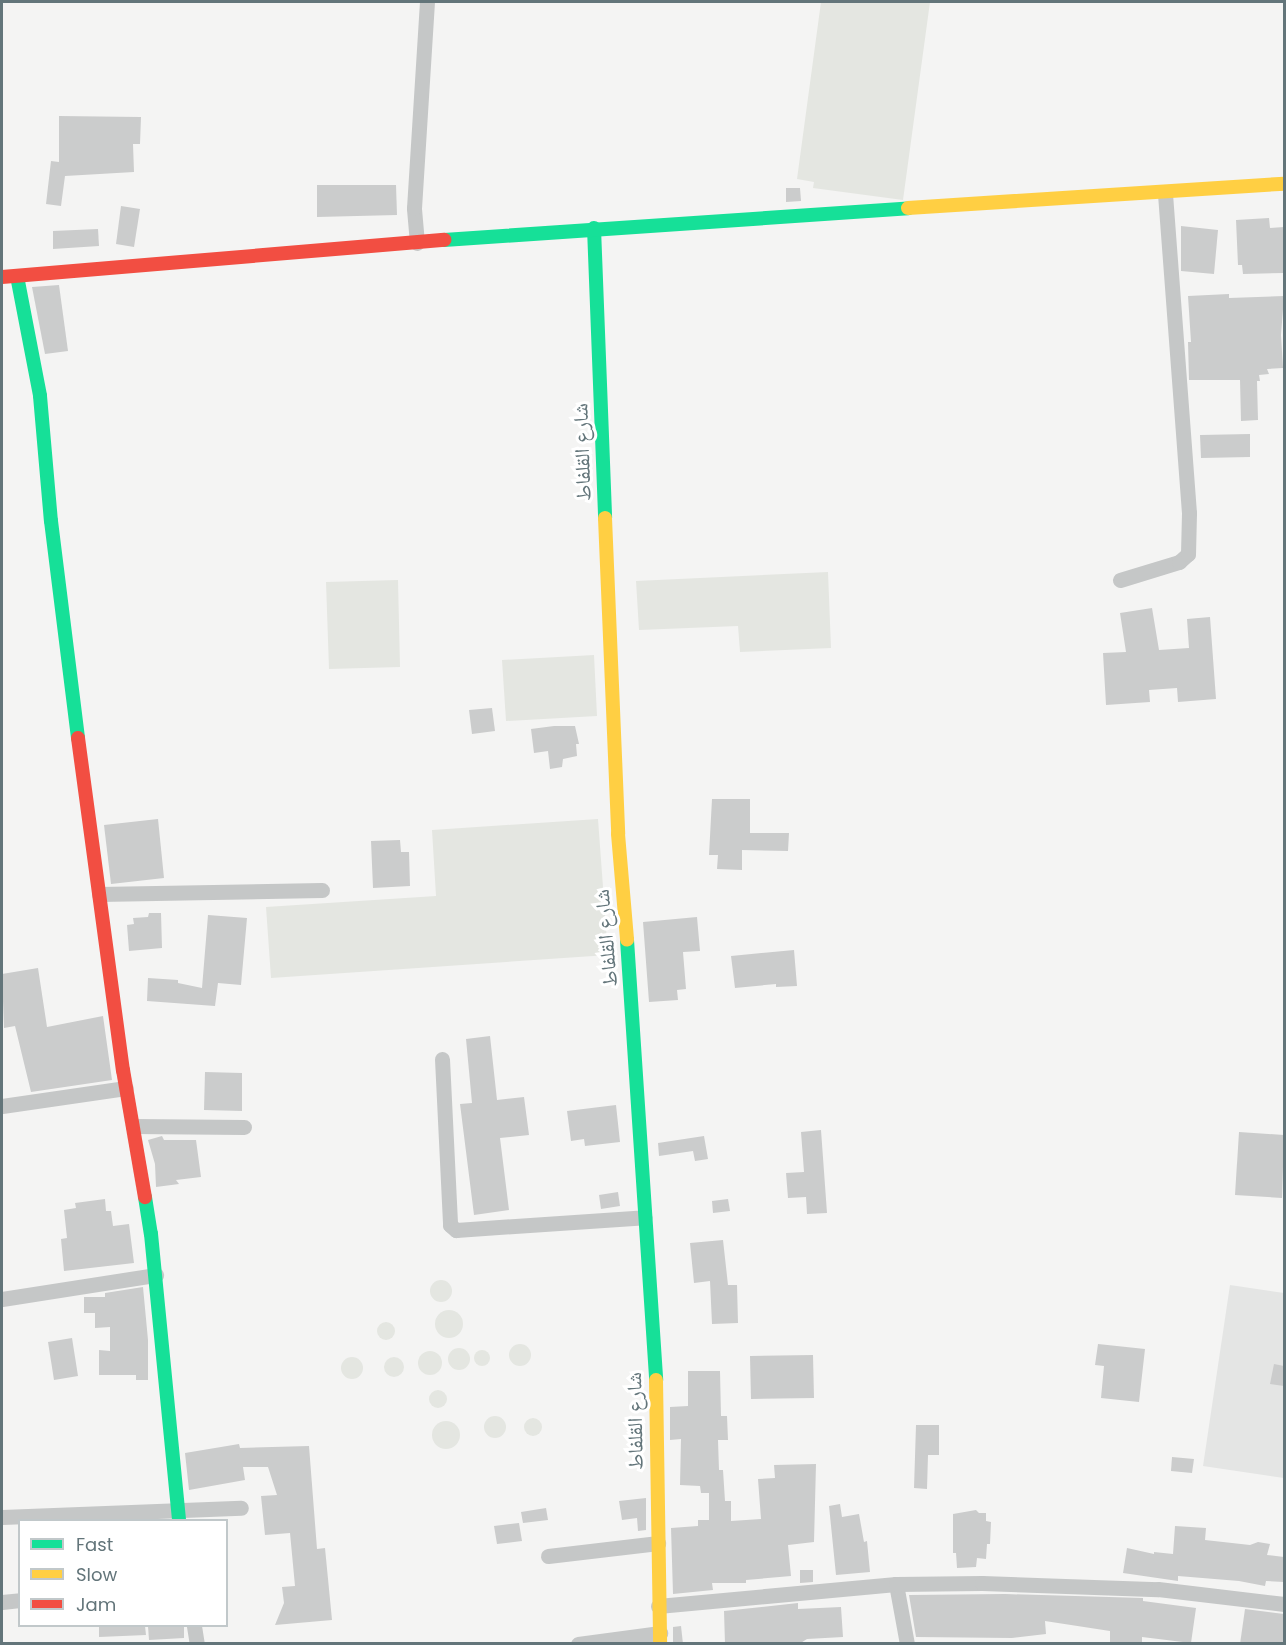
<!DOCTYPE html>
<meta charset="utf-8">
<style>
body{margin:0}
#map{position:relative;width:1286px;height:1645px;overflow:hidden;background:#f4f4f3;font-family:Poppins,"Noto Naskh Arabic",sans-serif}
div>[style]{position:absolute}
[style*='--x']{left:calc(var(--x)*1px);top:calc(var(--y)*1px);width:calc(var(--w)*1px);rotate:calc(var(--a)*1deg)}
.built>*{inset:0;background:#e4e5e4}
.green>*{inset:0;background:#e4e6e1}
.round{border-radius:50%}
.building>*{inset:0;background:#cbcccc}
.street>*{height:15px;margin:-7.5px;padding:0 7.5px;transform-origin:7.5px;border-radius:7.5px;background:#c5c7c7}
.fast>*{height:14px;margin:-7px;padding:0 7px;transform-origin:7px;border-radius:7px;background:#16e098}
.slow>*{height:14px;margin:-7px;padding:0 7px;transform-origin:7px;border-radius:7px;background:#ffcf43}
.jam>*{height:14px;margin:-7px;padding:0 7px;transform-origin:7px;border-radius:7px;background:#f24e42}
span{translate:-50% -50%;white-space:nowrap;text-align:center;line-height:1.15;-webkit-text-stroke:6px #fff;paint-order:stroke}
.street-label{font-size:21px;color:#63757a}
.frame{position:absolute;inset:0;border:3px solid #63757a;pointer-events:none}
.legend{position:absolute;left:18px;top:1519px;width:210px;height:108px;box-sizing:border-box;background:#fff;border:2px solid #c1c8ca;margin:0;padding:8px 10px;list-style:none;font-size:18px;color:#63757a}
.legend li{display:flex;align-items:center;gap:12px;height:30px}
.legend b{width:30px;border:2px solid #c1c8ca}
</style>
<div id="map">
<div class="built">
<div style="clip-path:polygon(1230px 1285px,1284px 1293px,1284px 1478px,1203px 1466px)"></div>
</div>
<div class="green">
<div style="clip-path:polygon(821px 2px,930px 2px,903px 200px,813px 188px,814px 182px,797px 179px)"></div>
<div style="clip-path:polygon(828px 572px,831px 648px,740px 652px,738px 626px,639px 630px,636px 581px)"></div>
<div style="clip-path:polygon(398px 580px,400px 667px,329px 669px,326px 582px)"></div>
<div style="clip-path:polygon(594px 655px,597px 716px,506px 721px,502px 660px)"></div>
<div style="clip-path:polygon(598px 819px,608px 955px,271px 978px,266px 907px,436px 896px,432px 830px)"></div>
<div class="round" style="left:430px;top:1280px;width:22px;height:22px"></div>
<div class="round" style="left:435px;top:1310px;width:28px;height:28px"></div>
<div class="round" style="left:377px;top:1322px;width:18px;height:18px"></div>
<div class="round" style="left:509px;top:1344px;width:22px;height:22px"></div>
<div class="round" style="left:448px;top:1348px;width:22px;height:22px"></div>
<div class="round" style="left:474px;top:1350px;width:16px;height:16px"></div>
<div class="round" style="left:418px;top:1351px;width:24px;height:24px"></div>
<div class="round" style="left:341px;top:1357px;width:22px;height:22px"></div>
<div class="round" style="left:384px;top:1357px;width:20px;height:20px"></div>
<div class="round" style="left:429px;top:1390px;width:18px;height:18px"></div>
<div class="round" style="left:484px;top:1416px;width:22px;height:22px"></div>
<div class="round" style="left:524px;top:1418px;width:18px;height:18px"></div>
<div class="round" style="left:432px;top:1421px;width:28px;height:28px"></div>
</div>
<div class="building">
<div style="clip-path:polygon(59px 116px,141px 117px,140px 144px,133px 144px,134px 172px,65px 176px,61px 206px,46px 204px,51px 161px,59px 162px)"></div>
<div style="clip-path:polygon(317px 185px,396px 185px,397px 215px,317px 217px)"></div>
<div style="clip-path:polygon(786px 188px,800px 188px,801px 201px,786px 202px)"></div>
<div style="clip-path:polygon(121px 206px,140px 209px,134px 247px,116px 244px)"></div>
<div style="clip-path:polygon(1269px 218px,1270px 228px,1284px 227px,1284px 273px,1243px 274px,1242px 265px,1238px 265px,1236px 220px)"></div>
<div style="clip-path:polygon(1181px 226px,1218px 230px,1214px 274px,1181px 271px)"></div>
<div style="clip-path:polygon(98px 229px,99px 246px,53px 249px,53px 231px)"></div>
<div style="clip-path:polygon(59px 285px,68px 351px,45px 354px,32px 287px)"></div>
<div style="clip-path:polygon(1229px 294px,1229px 298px,1284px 296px,1281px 335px,1283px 368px,1267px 369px,1269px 374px,1259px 375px,1260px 381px,1257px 381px,1258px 420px,1241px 421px,1240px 380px,1189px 380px,1188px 342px,1191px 342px,1188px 296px)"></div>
<div style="clip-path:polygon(1250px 434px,1250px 457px,1201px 458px,1200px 435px)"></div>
<div style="clip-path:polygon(1152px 608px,1159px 650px,1189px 648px,1187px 619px,1210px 617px,1216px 699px,1178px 702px,1177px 688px,1149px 690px,1150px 702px,1106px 705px,1103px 653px,1126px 652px,1120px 613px)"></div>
<div style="clip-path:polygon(492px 708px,495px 731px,472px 734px,469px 710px)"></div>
<div style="clip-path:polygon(554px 726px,575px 726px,579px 744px,576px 744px,577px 756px,563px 759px,562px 767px,550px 769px,548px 751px,534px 753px,531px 729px)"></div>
<div style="clip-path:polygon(712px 799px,750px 799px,750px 833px,789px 833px,788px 851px,742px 850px,742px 870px,717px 869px,718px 855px,709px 855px)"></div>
<div style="clip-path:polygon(158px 819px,164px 878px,111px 884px,104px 825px)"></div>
<div style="clip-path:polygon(400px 840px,401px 852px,409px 852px,410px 886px,373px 888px,371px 841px)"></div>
<div style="clip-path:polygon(149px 913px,161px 913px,162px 948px,129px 951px,127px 925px,134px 924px,133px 918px,148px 917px)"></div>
<div style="clip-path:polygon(208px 915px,247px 918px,241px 985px,218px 983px,215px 1006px,147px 1001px,148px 978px,178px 980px,178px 983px,202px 988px)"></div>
<div style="clip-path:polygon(697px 917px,700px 951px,683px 952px,686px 989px,677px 990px,678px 1000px,649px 1002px,643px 922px)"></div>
<div style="clip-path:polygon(794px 950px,797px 986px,776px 987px,776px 984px,735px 988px,731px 956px)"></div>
<div style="clip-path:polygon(38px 968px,47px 1027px,103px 1016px,112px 1080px,31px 1092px,15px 1026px,4px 1028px,2px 974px)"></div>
<div style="clip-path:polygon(490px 1036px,497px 1100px,524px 1097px,529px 1135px,500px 1138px,509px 1210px,474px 1215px,460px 1104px,472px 1103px,466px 1039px)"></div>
<div style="clip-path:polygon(205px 1072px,242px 1073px,242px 1111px,204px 1110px)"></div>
<div style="clip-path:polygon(616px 1105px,620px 1142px,585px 1146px,584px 1139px,571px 1141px,567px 1111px)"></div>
<div style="clip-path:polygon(821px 1130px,827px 1213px,807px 1214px,806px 1197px,788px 1198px,786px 1173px,804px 1172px,801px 1132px)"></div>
<div style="clip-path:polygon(1239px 1132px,1284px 1135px,1282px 1198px,1235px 1195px)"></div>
<div style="clip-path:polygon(162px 1136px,164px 1140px,196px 1140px,201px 1177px,176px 1180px,179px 1184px,156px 1187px,155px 1164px,148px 1140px)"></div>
<div style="clip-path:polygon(704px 1136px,708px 1159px,695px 1161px,693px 1151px,659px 1156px,658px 1143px)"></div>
<div style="clip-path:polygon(618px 1192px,620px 1206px,601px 1209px,599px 1195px)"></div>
<div style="clip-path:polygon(105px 1199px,106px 1211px,111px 1211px,113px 1226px,129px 1224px,134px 1263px,64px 1271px,61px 1239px,67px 1238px,64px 1210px,76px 1208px,75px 1203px)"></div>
<div style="clip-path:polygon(728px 1199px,730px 1211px,713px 1213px,712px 1201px)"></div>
<div style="clip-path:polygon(723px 1240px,728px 1285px,737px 1285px,738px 1323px,712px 1324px,710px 1281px,694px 1283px,690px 1243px)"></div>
<div style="clip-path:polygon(143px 1287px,148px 1340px,148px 1380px,136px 1380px,136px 1375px,99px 1375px,99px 1350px,110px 1351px,110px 1327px,95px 1328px,95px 1313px,84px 1313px,84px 1297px,105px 1297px,105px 1293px)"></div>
<div style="clip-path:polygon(72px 1338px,78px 1376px,54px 1380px,48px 1342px)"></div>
<div style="clip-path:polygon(1098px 1344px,1145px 1349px,1139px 1402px,1101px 1398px,1104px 1366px,1095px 1365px)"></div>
<div style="clip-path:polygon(813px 1355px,814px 1398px,751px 1399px,750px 1356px)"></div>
<div style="clip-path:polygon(1274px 1364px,1284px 1366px,1284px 1386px,1270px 1384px)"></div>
<div style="clip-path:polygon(688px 1371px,720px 1371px,721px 1416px,727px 1416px,728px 1440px,718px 1440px,719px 1470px,723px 1470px,725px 1501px,731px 1501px,731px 1521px,761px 1519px,758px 1479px,775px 1478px,774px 1465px,816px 1464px,814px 1542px,788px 1545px,791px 1576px,746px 1580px,746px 1583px,712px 1583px,713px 1590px,673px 1594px,671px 1528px,698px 1526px,698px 1520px,709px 1520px,709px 1493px,701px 1493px,700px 1486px,680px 1485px,681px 1439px,670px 1440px,670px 1407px,688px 1406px)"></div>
<div style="clip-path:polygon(916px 1425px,939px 1425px,939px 1455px,928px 1455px,927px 1489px,914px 1488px)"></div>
<div style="clip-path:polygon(239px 1444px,240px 1448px,309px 1446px,317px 1549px,325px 1548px,332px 1620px,275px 1625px,284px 1603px,282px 1587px,295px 1586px,290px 1533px,265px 1535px,261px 1496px,277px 1495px,268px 1467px,243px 1467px,245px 1480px,189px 1490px,185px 1453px)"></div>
<div style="clip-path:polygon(1172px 1457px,1194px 1459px,1192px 1473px,1171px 1471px)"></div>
<div style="clip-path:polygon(646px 1498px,646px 1530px,638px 1531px,637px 1518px,622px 1520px,619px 1501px)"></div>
<div style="clip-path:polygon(840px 1504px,842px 1517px,859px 1514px,864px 1542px,867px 1541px,870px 1572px,836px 1575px,829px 1506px)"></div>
<div style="clip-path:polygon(546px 1508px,548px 1520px,523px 1523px,521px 1512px)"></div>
<div style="clip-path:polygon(976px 1510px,979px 1513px,986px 1513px,986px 1521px,991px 1522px,990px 1544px,987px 1544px,986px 1559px,977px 1558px,976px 1567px,957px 1568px,956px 1553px,953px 1553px,953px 1514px)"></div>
<div style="clip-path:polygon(519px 1523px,522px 1541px,497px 1544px,494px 1526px)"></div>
<div style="clip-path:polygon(1175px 1526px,1206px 1528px,1205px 1540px,1250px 1545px,1258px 1542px,1270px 1544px,1267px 1555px,1284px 1557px,1284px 1582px,1266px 1581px,1265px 1586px,1239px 1581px,1178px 1576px,1178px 1581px,1123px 1573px,1127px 1548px,1154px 1554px,1154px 1552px,1173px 1554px)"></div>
<div style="clip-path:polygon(800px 1570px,813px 1570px,813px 1582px,800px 1583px)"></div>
<div style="clip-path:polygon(1005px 1594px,1143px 1598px,1143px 1601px,1196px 1608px,1191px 1643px,1142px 1637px,1142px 1644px,1110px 1644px,1110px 1631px,1045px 1621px,1046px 1634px,1012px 1638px,916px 1637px,909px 1595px)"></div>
<div style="clip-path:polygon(798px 1603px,798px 1609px,841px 1607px,843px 1637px,807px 1639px,799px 1644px,725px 1644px,724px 1611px)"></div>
<div style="clip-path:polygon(1245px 1609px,1284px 1614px,1284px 1644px,1240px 1644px)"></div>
<div style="clip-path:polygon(99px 1626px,145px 1626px,146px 1635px,99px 1637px)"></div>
<div style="clip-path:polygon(148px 1626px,184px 1626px,184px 1638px,149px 1640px)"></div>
<div style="clip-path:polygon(681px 1626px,683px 1644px,673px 1644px,673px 1627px)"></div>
</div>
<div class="street">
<div style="--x:417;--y:243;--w:35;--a:-95"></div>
<div style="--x:414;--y:208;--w:206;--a:-86.4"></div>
<div style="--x:1120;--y:580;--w:62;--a:-17"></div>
<div style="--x:1179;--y:562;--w:12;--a:-42"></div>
<div style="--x:1188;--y:554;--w:41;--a:-88.6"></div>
<div style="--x:1189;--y:513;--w:322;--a:-94.3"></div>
<div style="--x:99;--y:894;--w:223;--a:-1"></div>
<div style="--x:442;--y:1059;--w:166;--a:87.2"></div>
<div style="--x:450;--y:1225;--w:8;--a:40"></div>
<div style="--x:456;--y:1230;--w:189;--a:-3.9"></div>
<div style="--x:2;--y:1106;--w:125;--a:-8.3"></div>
<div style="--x:133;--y:1126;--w:111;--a:0.5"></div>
<div style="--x:2;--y:1299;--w:156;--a:-8.9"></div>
<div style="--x:2;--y:1517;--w:239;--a:-2.2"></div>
<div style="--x:548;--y:1556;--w:111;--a:-6.7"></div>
<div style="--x:896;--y:1584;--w:61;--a:79.6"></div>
<div style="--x:2;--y:1602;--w:18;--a:-6"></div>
<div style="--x:658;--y:1606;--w:239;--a:-5.3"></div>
<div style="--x:896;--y:1584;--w:86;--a:-0.7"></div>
<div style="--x:982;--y:1583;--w:176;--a:2"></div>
<div style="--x:1158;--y:1589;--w:127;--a:6.8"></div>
<div style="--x:194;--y:1626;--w:18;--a:81"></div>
<div style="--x:578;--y:1644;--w:83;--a:-7.6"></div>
</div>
<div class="fast">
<div style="--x:594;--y:228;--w:290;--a:87.8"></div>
<div style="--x:444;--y:240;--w:465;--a:-3.9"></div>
<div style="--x:17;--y:276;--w:122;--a:79.1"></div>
<div style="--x:40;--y:396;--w:125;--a:85"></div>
<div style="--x:51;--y:521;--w:219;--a:82.9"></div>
<div style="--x:627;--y:940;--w:441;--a:86.2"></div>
<div style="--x:145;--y:1197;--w:37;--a:81"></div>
<div style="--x:151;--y:1234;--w:287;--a:84.4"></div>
</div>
<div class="slow">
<div style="--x:908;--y:208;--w:377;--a:-3.7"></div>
<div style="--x:605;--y:518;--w:316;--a:87.6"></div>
<div style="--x:618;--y:834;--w:106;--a:85.1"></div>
<div style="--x:656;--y:1380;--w:264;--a:89.1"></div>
</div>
<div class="jam">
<div style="--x:2;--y:277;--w:444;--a:-4.8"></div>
<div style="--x:78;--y:738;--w:335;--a:82.3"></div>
<div style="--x:123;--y:1070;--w:129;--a:80.2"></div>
</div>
<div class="street-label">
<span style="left:582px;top:452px;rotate:-92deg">شارع القلفاط</span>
<span style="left:606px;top:938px;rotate:-95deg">شارع القلفاط</span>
<span style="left:635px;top:1421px;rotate:-91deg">شارع القلفاط</span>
</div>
<div class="frame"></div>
<ul class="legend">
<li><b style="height:8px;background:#16e098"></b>Fast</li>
<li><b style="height:8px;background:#ffcf43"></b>Slow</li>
<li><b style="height:8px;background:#f24e42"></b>Jam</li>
</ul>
</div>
